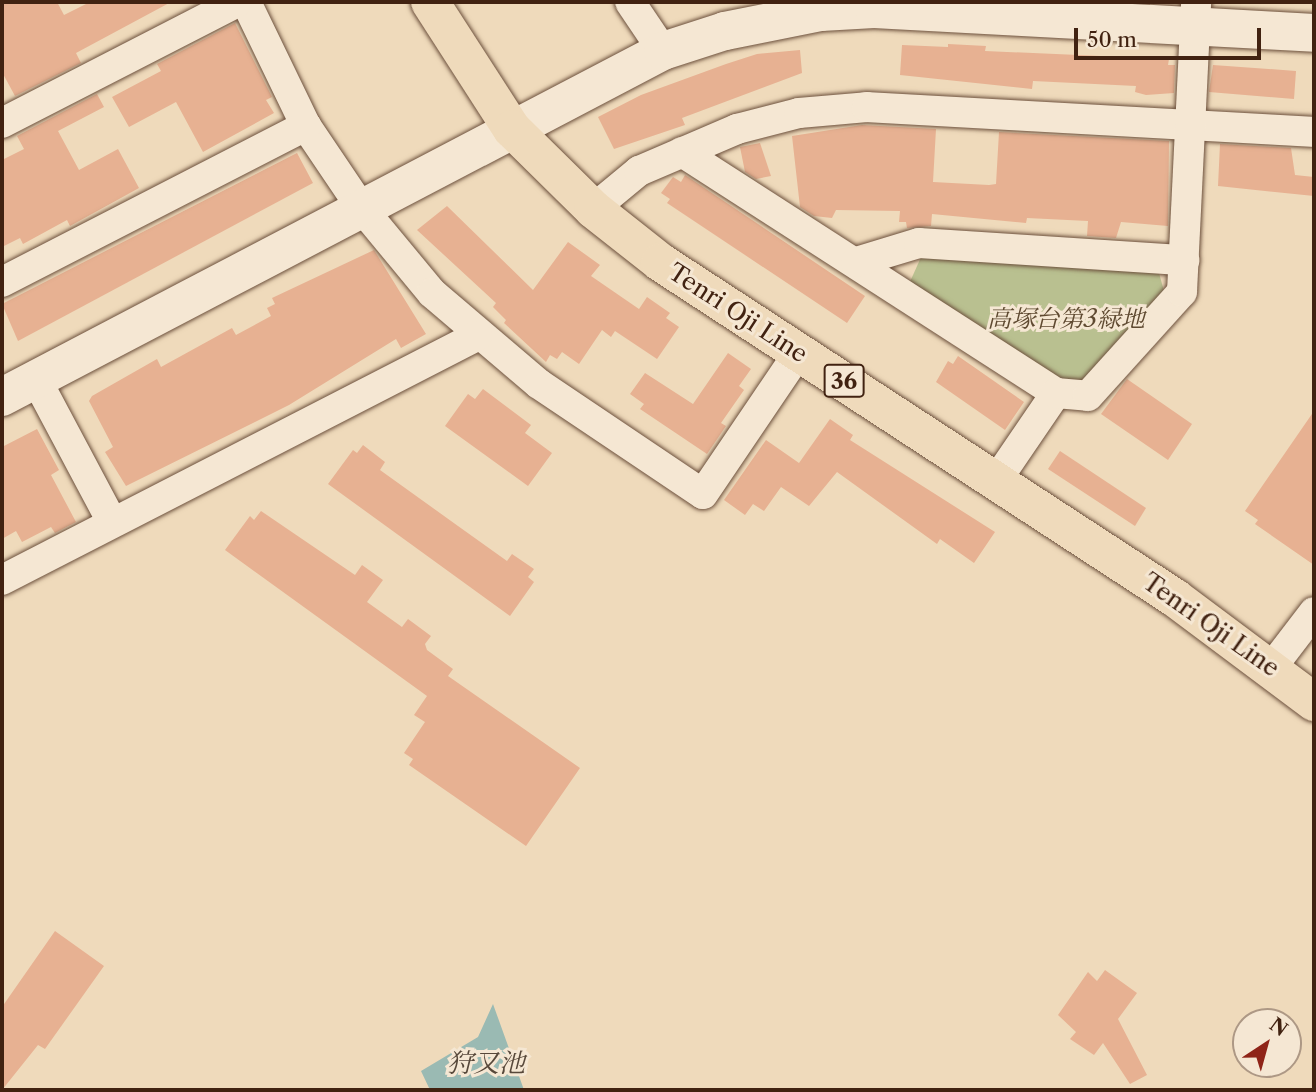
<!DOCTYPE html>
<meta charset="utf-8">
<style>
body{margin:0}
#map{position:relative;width:1316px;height:1092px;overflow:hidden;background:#efdabb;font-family:"Libre Caslon Text","Noto Serif JP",serif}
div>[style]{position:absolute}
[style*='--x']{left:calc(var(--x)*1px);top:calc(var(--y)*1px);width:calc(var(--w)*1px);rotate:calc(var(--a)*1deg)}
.green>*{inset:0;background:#b9c090}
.water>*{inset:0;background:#9abab3}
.building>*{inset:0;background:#e7b192}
.roads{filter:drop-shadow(0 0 2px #6c503c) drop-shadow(0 0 2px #6c503c)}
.minor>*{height:30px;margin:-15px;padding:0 15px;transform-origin:15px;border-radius:15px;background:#f5e7d3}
.tertiary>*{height:38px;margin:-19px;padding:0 19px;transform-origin:19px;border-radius:19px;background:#f5e7d3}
.primary>*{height:38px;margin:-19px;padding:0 19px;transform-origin:19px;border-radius:19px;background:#efdabb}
span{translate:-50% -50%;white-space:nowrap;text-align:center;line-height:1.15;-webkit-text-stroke:6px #f5e7d3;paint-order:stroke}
.shield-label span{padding:2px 5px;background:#f5e7d3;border:2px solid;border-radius:5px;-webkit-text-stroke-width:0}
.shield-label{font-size:23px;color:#412211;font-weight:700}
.street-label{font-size:24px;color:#412211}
.park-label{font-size:24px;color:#5f4a31;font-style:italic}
.water-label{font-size:26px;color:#57483a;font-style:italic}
.frame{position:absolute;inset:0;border:4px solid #412211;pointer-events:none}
.north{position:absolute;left:1232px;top:1008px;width:70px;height:70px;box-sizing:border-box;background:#f5e7d3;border:2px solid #ad9885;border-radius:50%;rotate:36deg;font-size:19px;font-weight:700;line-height:28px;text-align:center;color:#412211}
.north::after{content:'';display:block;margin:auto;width:24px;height:32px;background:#8f2418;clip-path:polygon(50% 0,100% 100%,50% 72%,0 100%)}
.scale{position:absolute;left:1074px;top:28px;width:187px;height:32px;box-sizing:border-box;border:4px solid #412211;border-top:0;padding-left:9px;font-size:21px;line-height:24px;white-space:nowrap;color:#412211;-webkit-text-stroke:5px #f5e7d3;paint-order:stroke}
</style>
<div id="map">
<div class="green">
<div style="clip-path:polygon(922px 255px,1159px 273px,1164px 291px,1085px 381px,1070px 387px,909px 284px)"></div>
</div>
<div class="water">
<div style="clip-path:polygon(493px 1004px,524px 1090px,430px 1090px,421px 1071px,478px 1037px)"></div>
</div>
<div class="building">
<div style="clip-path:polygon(2px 2px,57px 2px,64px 15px,90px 2px,171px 2px,76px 53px,81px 63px,15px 96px,2px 72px)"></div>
<div style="clip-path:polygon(235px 23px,272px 97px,266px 100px,274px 113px,203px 152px,176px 102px,129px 127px,112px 97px,161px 71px,157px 64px)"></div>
<div style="clip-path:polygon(948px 44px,986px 46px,985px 51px,1169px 59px,1168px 65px,1175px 65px,1174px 93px,1146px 95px,1135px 92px,1136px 86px,1033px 81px,1032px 89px,900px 75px,902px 45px,948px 47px)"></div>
<div style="clip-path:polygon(800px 50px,802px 73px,682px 118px,685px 125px,614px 149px,598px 117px,641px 95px,726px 64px,757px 54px)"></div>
<div style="clip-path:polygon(1213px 65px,1296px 71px,1294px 99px,1209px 92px)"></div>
<div style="clip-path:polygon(97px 94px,104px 107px,58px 131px,79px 170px,118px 149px,139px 188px,70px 226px,67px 220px,23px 244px,20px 238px,2px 247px,2px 160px,24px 149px,17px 136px)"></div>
<div style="clip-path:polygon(862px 125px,936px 129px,933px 182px,989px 185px,996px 184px,999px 132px,1169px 141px,1168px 226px,1121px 222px,1116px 238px,1087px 236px,1088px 221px,1027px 218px,1026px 223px,932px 214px,931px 226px,907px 228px,906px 222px,899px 222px,900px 211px,836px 210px,832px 218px,814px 216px,800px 207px,792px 136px)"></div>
<div style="clip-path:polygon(760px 143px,771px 176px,756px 179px,745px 172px,740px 147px)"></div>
<div style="clip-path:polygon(1220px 144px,1291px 148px,1295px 175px,1314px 177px,1314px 196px,1218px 186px)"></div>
<div style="clip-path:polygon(297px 153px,313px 183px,18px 341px,2px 304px)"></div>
<div style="clip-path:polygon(685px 175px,865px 296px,847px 323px,667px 203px,670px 199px,661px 193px,673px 177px,681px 182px)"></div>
<div style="clip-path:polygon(447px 206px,533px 290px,568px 242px,600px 265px,591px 276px,639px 309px,647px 297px,670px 313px,666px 318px,679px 327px,657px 359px,615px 331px,611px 337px,602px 330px,579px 364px,562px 352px,557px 359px,550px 355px,546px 362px,504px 323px,506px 320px,493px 307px,496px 303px,417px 230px)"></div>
<div style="clip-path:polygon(374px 250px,426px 334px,401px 348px,396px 339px,289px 405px,126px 486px,105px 452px,113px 447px,89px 401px,92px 396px,157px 359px,161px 367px,232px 328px,236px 335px,271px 316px,267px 308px,275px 304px,272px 298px)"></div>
<div style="clip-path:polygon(728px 353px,751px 369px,739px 386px,744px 390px,721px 423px,726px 426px,707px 454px,640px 409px,644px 404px,630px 394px,645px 373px,693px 404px)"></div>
<div style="clip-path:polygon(958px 356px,1024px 402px,1005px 430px,936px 382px,948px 361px,953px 364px)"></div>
<div style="clip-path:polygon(1127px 379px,1192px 424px,1168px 460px,1101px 414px)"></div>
<div style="clip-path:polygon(483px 389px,531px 425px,525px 433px,552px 453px,528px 486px,445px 426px,468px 394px,475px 399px)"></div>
<div style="clip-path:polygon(1314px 411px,1314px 565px,1255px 524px,1258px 520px,1245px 511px)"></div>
<div style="clip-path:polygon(830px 419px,853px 435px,850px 440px,995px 532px,974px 563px,940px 539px,937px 544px,837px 472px,809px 506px,781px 487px,764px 511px,753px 504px,745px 515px,724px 500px,766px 440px,799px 463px)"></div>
<div style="clip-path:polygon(37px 429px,59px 470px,51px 475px,76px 522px,55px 533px,51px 527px,22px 542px,16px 531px,2px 539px,2px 447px)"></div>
<div style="clip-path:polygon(363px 445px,385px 462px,380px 470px,458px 526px,507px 561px,512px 554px,534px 569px,528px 577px,534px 582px,510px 616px,328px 484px,353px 450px,357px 453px)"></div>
<div style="clip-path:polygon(1060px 451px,1146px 508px,1135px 526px,1048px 469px)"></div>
<div style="clip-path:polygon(261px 511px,355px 575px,362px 565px,383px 580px,367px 602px,402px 627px,408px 619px,431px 636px,425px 644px,427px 650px,453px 669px,448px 676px,580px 768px,526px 846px,409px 765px,413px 759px,404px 753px,425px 722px,414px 715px,427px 696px,225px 550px,250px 516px,254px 520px)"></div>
<div style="clip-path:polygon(55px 931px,104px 966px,45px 1049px,38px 1045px,2px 1090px,2px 1007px)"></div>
<div style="clip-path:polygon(1105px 970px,1137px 993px,1118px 1019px,1147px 1075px,1130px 1084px,1103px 1043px,1094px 1055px,1070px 1039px,1076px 1032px,1058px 1015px,1088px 972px,1097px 981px)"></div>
</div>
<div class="roads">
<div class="minor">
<div style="--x:246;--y:2;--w:138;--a:64.2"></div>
<div style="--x:306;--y:126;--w:97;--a:56"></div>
<div style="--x:360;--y:206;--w:113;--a:50.4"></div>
<div style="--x:432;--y:293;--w:140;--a:40.4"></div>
<div style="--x:539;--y:384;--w:197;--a:33.9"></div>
<div style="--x:703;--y:494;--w:171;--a:-55.9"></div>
<div style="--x:630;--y:2;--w:59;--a:56"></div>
<div style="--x:2;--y:123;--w:264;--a:-27.2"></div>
<div style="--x:682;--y:152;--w:445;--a:32.8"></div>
<div style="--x:593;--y:209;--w:60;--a:-39.6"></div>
<div style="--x:639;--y:171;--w:107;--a:-23.2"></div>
<div style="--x:737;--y:129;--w:64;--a:-14.5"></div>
<div style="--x:799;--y:113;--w:68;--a:-5"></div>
<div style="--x:867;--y:107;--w:448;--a:3.2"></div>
<div style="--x:856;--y:262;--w:66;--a:-16.8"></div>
<div style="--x:919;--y:243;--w:266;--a:3.7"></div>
<div style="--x:2;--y:282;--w:342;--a:-27.2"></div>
<div style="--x:36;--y:379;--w:162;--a:62"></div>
<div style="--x:996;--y:481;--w:107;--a:-55.7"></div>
<div style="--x:1056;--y:393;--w:32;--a:5"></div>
<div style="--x:1088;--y:396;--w:140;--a:-47.9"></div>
<div style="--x:1182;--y:292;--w:290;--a:-87.2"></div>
<div style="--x:2;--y:580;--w:534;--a:-27.19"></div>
<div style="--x:1272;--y:667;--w:69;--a:-52.6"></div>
</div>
<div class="tertiary">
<div style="--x:2;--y:397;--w:746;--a:-27.63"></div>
<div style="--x:663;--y:51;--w:65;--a:-17.9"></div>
<div style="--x:725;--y:31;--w:98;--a:-11.2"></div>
<div style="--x:821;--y:12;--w:53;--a:-3.2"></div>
<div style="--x:874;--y:9;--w:441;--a:3.1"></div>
</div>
<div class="primary">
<div style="--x:430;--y:2;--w:151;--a:57.2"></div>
<div style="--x:512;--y:129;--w:114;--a:44.6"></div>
<div style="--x:593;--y:209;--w:85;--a:38.3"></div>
<div style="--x:660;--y:262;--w:615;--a:33.12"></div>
<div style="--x:1175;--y:598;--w:174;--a:36.8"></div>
</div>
</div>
<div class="shield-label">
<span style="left:844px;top:381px">36</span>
</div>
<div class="street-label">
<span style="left:738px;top:313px;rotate:33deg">Tenri Oji Line</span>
<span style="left:1211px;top:625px;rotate:35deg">Tenri Oji Line</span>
</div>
<div class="park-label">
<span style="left:1066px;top:319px">高塚台第3緑地</span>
</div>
<div class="water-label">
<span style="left:486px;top:1064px">狩又池</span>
</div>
<div class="frame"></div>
<div class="north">N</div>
<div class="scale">50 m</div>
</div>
